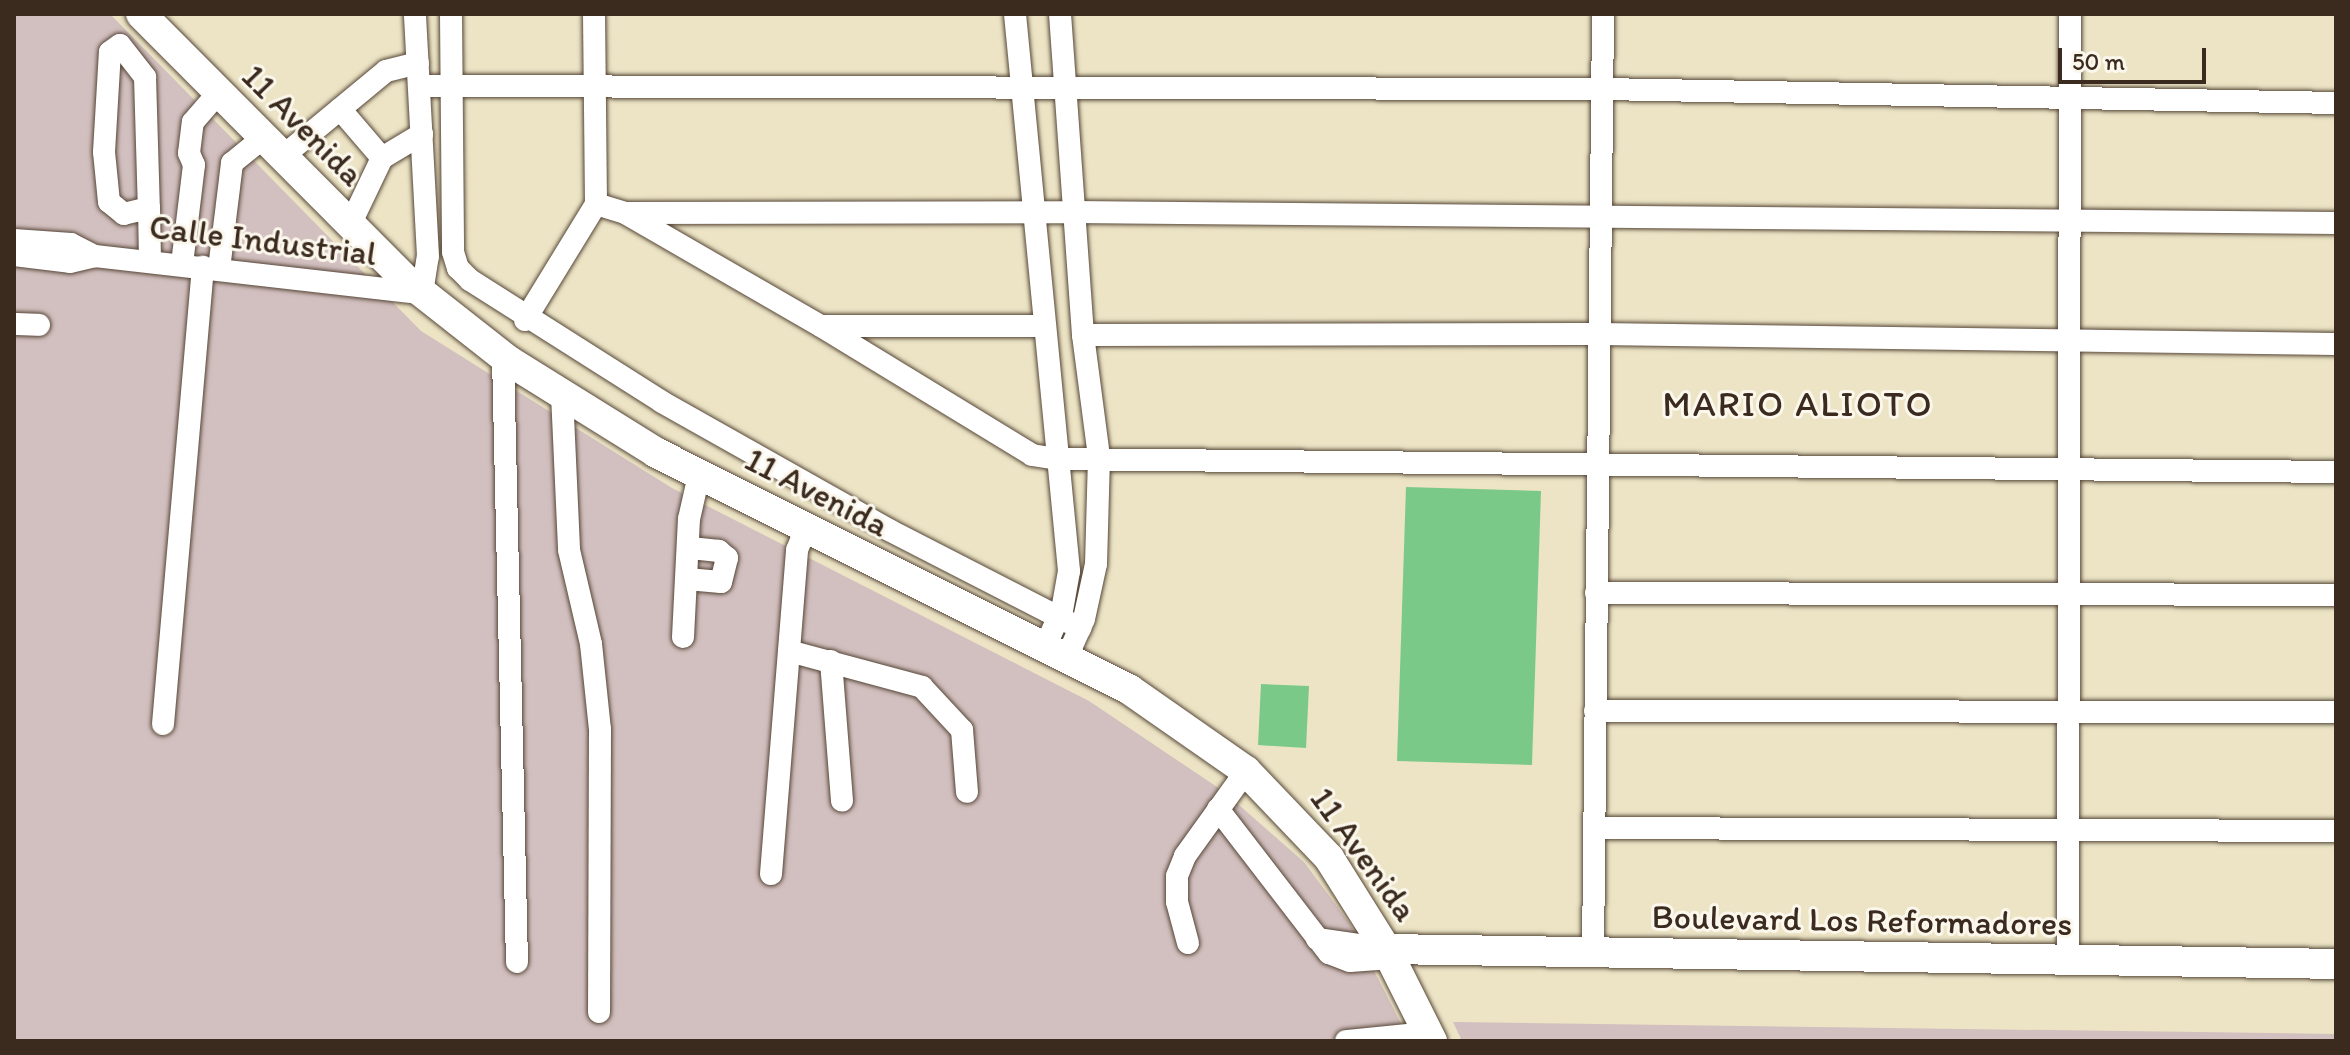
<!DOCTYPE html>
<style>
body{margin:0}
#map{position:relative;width:2350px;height:1055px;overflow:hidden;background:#ece4c5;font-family:Itim,sans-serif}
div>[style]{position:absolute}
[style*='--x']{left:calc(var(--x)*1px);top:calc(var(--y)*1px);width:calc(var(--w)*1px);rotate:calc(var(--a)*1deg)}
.industrial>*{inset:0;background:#d2bfbf}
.green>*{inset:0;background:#7bc988}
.roads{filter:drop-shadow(0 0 2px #564637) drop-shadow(0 0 2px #564637)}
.minor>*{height:22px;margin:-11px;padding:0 11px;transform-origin:11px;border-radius:11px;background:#fff}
.major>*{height:30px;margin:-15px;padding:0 15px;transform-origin:15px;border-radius:15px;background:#fff}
span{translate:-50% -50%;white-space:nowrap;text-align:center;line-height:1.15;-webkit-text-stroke:6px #fbf7ec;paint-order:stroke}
.street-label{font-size:34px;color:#3b2a1e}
.neighbourhood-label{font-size:36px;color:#3b2a1e;letter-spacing:2px}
.frame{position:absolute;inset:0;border:16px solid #3b2a1e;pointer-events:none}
.scale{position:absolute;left:2058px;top:48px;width:148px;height:36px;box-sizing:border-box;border:4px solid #3b2a1e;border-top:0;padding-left:10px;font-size:24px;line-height:28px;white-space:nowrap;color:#3b2a1e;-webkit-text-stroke:6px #fbf7ec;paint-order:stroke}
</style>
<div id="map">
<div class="industrial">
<div style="clip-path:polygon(14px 14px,110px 14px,421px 331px,672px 488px,1089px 701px,1223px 791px,1304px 862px,1350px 924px,1410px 1041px,14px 1041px)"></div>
<div style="clip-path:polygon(1453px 1022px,2336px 1034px,2336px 1041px,1462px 1041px)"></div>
</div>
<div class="green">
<div style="clip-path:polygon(1406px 487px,1541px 491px,1532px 765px,1397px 761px)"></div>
<div style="clip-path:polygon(1261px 684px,1309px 686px,1306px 748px,1258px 745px)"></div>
</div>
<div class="roads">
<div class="minor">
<div style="--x:451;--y:14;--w:238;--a:89.5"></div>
<div style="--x:453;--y:252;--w:17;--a:73"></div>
<div style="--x:458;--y:268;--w:17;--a:45"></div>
<div style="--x:470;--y:280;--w:227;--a:32.4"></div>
<div style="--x:662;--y:402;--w:261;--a:29.4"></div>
<div style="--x:889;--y:530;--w:215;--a:27.2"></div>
<div style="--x:1015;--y:14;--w:560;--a:84.46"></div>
<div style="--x:1069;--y:571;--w:39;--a:100"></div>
<div style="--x:1062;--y:609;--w:42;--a:114.1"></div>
<div style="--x:1060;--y:14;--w:322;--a:85.9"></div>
<div style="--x:1083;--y:335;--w:123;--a:82.5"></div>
<div style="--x:1099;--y:457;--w:107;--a:91.6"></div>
<div style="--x:1096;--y:564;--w:56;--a:102.3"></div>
<div style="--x:1084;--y:619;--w:42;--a:114.1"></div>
<div style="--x:419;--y:86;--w:1183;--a:0.15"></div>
<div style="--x:1602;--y:89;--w:734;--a:1.09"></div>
<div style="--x:340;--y:109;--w:65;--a:49.4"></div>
<div style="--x:282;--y:157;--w:135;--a:-39.6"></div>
<div style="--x:386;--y:71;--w:33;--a:-14"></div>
<div style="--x:596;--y:204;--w:30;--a:17"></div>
<div style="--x:625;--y:213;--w:226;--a:30"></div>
<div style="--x:821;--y:326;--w:247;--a:31.4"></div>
<div style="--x:1032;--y:455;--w:24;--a:9"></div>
<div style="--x:1056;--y:459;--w:1280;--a:0.58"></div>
<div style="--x:149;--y:208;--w:26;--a:167"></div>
<div style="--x:124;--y:214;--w:19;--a:-141"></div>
<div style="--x:109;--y:202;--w:50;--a:-95.7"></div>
<div style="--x:104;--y:152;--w:100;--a:-86.6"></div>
<div style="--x:110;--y:52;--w:12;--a:-35"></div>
<div style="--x:120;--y:45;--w:41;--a:52"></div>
<div style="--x:145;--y:77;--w:131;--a:88.3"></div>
<div style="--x:149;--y:208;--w:53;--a:88.9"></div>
<div style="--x:626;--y:213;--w:448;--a:-0.1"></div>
<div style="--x:1074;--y:212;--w:1262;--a:0.5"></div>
<div style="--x:350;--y:225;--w:74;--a:-64.5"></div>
<div style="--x:382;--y:158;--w:47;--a:-31"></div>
<div style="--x:14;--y:240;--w:57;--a:4"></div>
<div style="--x:71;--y:244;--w:27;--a:27"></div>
<div style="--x:14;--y:255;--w:56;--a:7.1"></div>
<div style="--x:70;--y:262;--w:26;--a:-13"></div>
<div style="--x:95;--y:256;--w:329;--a:6.5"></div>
<div style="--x:422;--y:293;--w:37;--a:-81"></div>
<div style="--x:428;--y:256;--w:242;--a:-93.1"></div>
<div style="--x:182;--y:264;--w:100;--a:-83.1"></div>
<div style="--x:194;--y:165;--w:13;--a:-113"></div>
<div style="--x:189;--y:153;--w:31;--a:-83"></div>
<div style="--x:193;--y:122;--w:38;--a:-49"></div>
<div style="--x:219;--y:269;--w:107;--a:-83"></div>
<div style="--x:232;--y:163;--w:40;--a:-39"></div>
<div style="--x:525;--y:320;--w:136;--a:-58.5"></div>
<div style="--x:596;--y:204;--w:190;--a:-90.6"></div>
<div style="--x:14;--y:324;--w:25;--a:2"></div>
<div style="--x:822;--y:326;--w:222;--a:0"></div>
<div style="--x:1083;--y:335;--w:516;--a:-0.11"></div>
<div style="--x:1599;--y:334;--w:737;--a:0.78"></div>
<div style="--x:503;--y:356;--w:606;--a:88.68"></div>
<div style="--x:562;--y:394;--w:156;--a:87.4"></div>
<div style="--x:569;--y:550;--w:97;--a:76.8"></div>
<div style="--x:591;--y:644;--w:85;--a:84"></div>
<div style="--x:600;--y:729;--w:283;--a:90.2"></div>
<div style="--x:687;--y:579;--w:34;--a:5"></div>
<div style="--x:721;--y:582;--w:25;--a:-76"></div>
<div style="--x:727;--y:558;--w:11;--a:-139"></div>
<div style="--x:719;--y:551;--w:31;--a:-174"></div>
<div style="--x:1596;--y:593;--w:740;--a:0.15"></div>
<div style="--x:683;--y:637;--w:118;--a:-87.1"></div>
<div style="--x:689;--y:519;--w:45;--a:-77.2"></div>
<div style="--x:789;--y:651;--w:138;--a:15.1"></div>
<div style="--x:922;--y:687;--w:59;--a:47.1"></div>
<div style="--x:962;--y:730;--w:62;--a:85.4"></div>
<div style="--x:831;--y:661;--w:140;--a:85.5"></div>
<div style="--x:1595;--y:711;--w:741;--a:0.08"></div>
<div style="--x:163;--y:724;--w:459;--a:-85"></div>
<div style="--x:1218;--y:809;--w:182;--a:52.4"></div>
<div style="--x:1329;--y:953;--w:22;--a:21"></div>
<div style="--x:1350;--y:961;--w:41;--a:-4.2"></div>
<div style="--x:1594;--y:828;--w:742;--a:0.23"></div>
<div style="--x:771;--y:874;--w:325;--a:-85.4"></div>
<div style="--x:797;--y:550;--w:22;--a:-68"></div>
<div style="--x:1317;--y:939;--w:70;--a:8.2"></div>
<div style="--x:1188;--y:943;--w:42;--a:-105"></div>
<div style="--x:1177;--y:902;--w:26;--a:-90"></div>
<div style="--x:1177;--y:876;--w:22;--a:-68"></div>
<div style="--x:1185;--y:856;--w:105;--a:-54.3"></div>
<div style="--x:1593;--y:954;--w:940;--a:-89.39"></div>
<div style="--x:2068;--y:960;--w:946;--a:-89.88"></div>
<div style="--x:1346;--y:1041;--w:81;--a:-5.6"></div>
</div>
<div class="major">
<div style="--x:141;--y:14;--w:375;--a:45.1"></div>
<div style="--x:406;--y:280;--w:131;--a:38.2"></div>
<div style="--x:509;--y:361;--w:172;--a:31.9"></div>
<div style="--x:655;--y:452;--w:531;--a:26.61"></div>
<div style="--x:1130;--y:690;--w:141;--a:34.9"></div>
<div style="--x:1246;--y:771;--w:120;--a:46.3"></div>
<div style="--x:1329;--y:858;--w:107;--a:57.9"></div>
<div style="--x:1386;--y:949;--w:103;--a:63.4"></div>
<div style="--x:1386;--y:949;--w:950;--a:0.9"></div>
</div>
</div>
<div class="street-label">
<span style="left:303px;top:125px;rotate:45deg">11 Avenida</span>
<span style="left:263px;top:240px;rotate:7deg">Calle Industrial</span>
<span style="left:817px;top:492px;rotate:27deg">11 Avenida</span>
<span style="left:1364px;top:854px;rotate:54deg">11 Avenida</span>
<span style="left:1862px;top:920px;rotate:1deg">Boulevard Los Reformadores</span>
</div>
<div class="neighbourhood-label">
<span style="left:1798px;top:404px">MARIO ALIOTO</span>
</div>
<div class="frame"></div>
<div class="scale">50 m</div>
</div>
